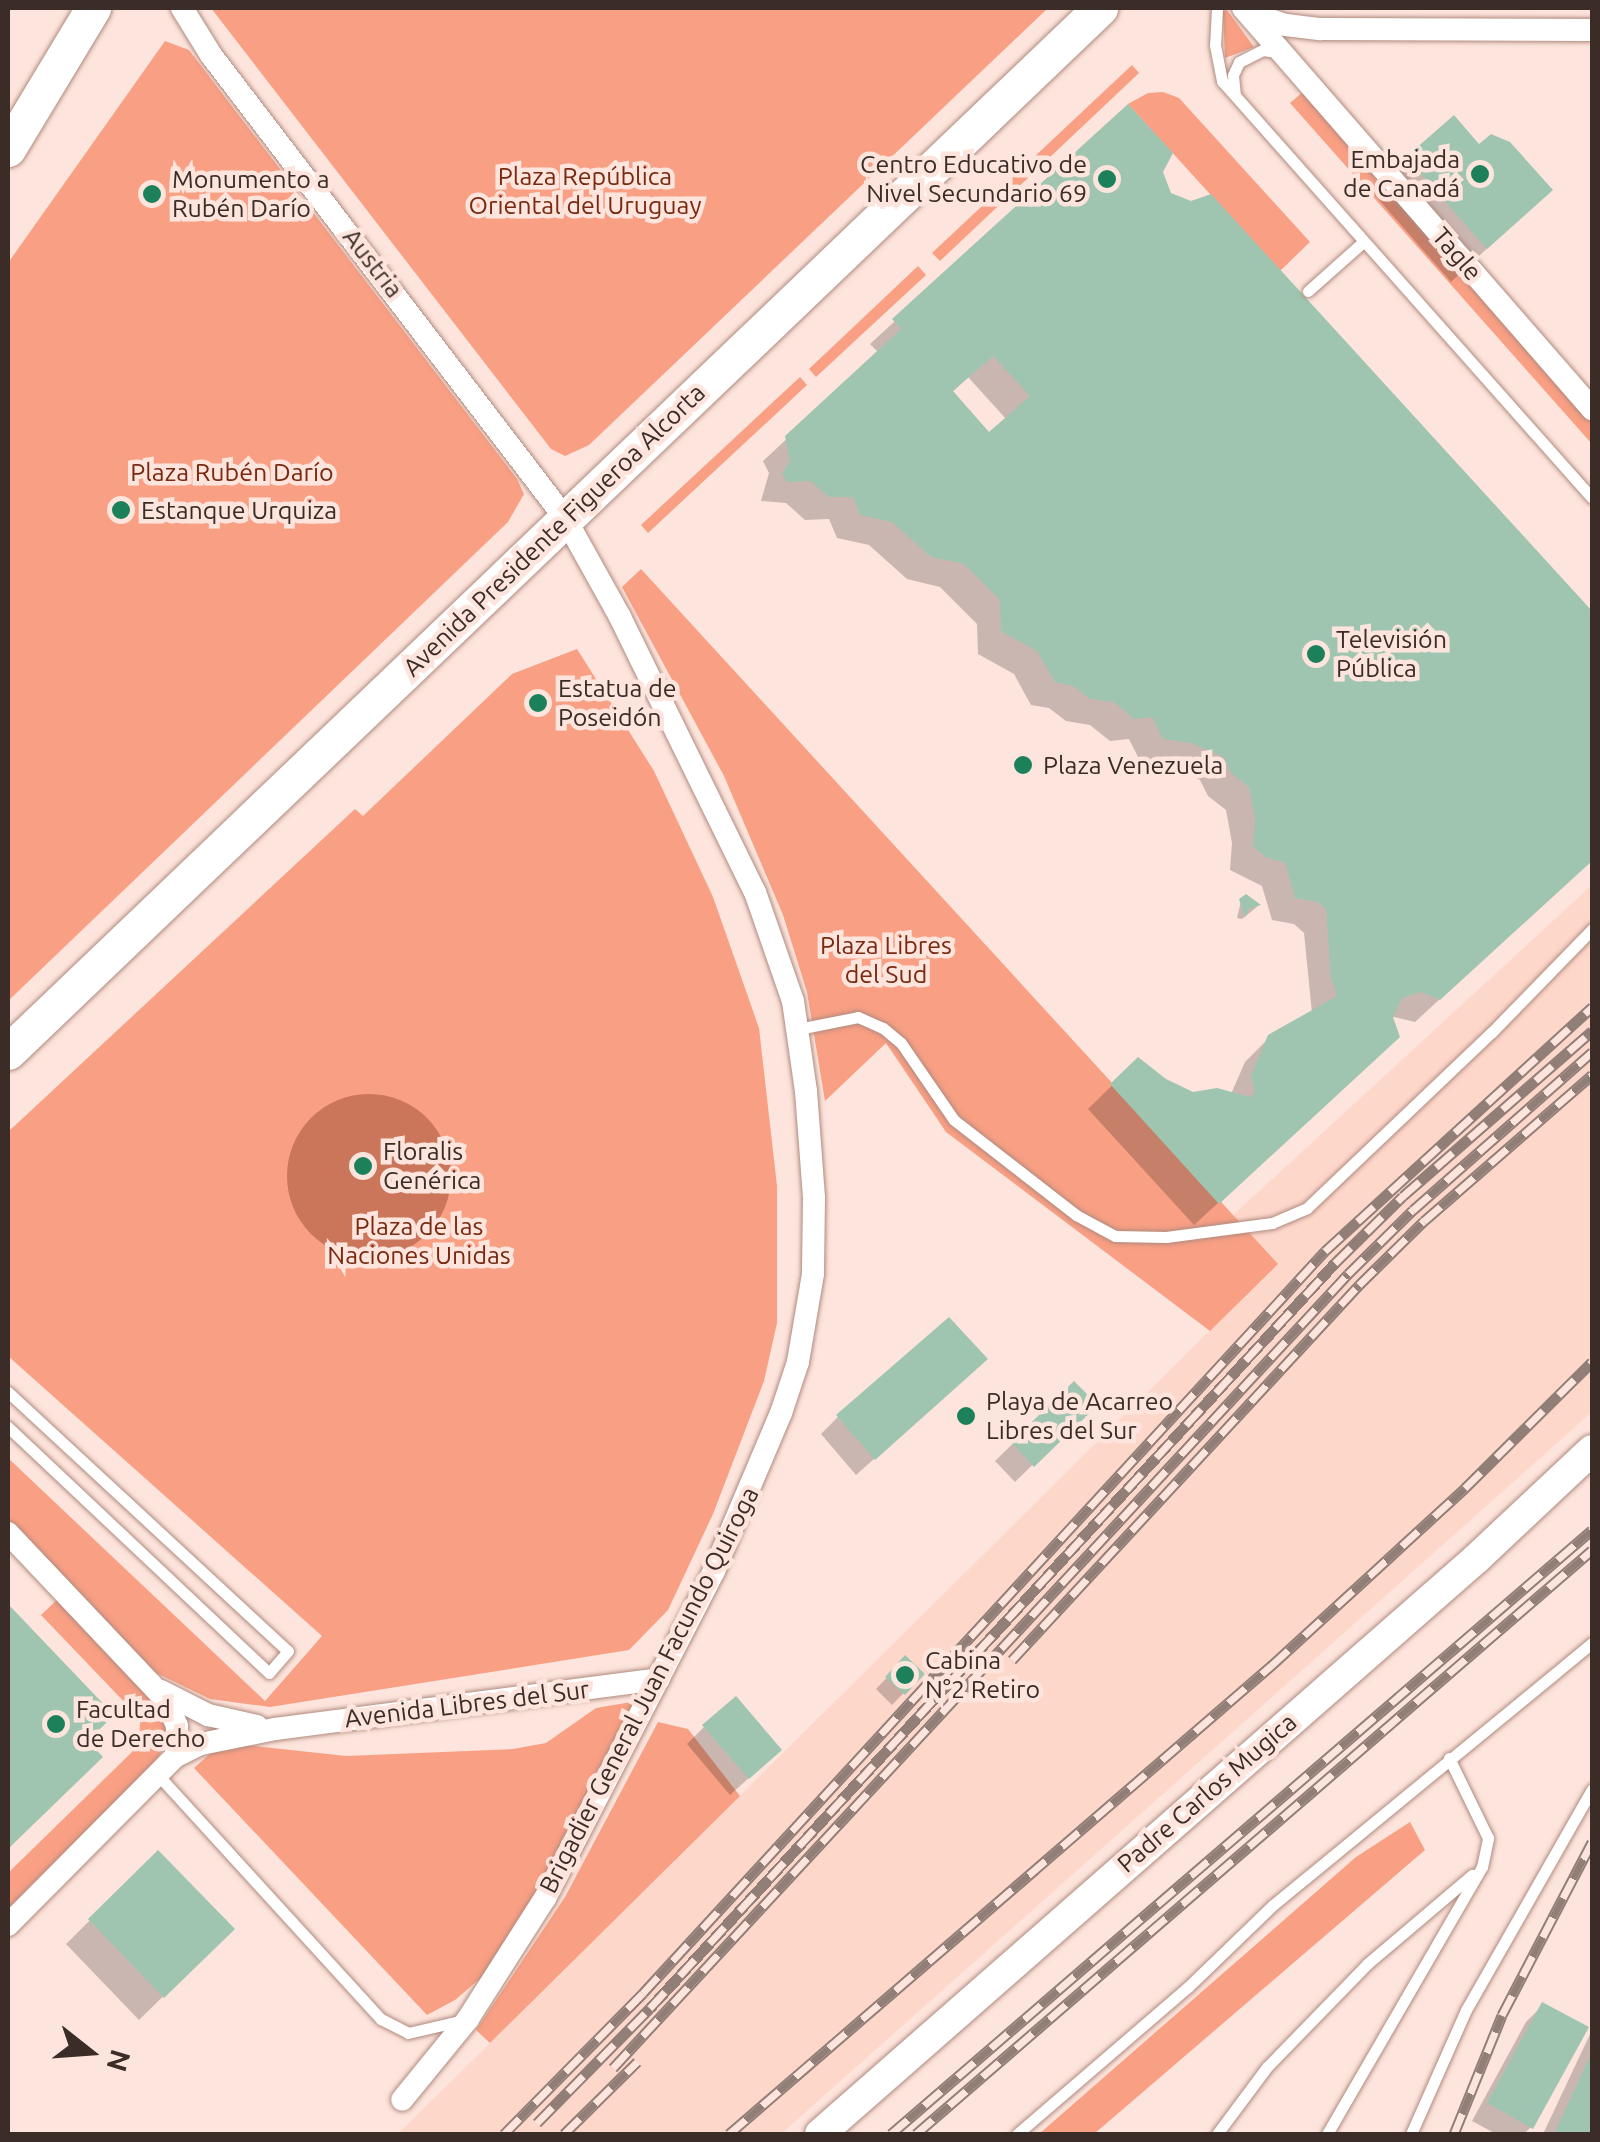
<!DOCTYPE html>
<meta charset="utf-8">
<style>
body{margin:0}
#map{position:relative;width:1600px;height:2142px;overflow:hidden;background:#fde4dc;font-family:Ubuntu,sans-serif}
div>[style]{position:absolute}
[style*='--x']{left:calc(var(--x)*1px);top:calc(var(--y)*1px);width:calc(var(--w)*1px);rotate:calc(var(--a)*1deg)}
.built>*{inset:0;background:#fed7cb}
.green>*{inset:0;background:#f89f84}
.water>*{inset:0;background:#cb755b}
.round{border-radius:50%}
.shadow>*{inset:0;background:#0003}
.building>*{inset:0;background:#9fc5b1}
.roads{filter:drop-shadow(0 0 2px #b08a7e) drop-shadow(0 0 2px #b08a7e)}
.lane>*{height:11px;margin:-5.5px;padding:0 5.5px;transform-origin:5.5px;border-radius:5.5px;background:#fff}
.street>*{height:22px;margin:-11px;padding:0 11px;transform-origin:11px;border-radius:11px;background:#fff}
.secondary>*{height:30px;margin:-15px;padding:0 15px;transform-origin:15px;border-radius:15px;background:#fff}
.primary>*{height:35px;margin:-17.5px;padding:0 17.5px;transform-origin:17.5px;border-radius:17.5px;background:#fff}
.rail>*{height:11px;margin-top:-5.5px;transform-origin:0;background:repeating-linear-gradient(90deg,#fde4dc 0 22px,#917e77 0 44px);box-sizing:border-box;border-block:2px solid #917e77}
.dots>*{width:28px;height:28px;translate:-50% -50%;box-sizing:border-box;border:5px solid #fde4dc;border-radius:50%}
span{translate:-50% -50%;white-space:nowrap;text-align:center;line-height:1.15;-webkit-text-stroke:9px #fde4dc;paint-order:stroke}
.poi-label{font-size:25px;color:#3b2c27}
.right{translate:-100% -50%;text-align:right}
.left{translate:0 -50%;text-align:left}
.park-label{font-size:25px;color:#78290f}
.street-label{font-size:25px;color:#3b2c27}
.frame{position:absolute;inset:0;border:10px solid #3b2c27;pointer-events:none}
.north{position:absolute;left:40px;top:2002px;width:100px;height:100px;-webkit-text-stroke:8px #fde4dc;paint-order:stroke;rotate:107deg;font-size:28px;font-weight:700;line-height:40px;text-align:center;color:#3b2c27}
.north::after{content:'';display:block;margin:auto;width:35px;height:45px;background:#3b2c27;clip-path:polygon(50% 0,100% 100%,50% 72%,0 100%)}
</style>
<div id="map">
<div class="built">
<div style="clip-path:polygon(1592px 885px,1592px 1412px,781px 2134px,398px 2134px,1277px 1264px,1231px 1217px)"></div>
</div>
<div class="green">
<div style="clip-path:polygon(211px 8px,1048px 8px,589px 445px,565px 456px,551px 449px)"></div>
<div style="clip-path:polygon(1227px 10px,1254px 47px,1225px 58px,1223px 11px)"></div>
<div style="clip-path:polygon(165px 41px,189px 50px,517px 479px,524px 494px,508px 522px,8px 1001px,8px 263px)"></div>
<div style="clip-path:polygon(1132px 65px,1139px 73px,940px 261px,932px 253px)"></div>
<div style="clip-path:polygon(1163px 92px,1179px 98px,1310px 242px,1280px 271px,1128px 104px,1148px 93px)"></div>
<div style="clip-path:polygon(1303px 92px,1592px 418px,1592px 444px,1290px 103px)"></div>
<div style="clip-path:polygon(918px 266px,926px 275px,816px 377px,809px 369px)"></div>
<div style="clip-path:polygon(800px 377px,807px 385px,648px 533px,641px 525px)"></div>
<div style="clip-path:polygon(641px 569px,1278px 1264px,1210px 1331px,946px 1132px,886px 1043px,825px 1101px,807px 992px,783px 915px,724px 776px,622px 587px)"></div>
<div style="clip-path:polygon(577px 649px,654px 771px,713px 897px,759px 1028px,777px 1186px,777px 1323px,764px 1381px,713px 1514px,668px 1610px,629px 1650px,270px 1707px,210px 1699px,150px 1670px,8px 1520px,8px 1458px,265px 1701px,322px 1636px,8px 1356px,8px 1132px,355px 809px,363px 816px,512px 674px)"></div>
<div style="clip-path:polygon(60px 1597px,152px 1693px,167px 1732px,165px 1746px,151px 1769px,8px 1909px,8px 1873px,132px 1752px,139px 1739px,140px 1723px,132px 1710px,41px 1615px)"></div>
<div style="clip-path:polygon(643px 1700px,497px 1964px,455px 2000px,427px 2015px,194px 1768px,213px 1751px,235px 1744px,346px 1756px,513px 1749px,546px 1743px,596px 1708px)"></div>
<div style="clip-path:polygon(658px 1722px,688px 1729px,740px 1796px,490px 2043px,476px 2030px,565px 1897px)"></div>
<div style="clip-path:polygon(1410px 1822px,1425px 1850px,1094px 2134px,1039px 2134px,1356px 1857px)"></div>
</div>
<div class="water">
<div class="round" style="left:287px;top:1094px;width:164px;height:164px"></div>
</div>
<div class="shadow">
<div style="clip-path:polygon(evenodd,1128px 107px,1169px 195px,1190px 204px,1210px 197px,1592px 614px,1592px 859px,1415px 1022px,1390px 1016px,1374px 1060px,1194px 1225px,1088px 1109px,1138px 1060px,1165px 1081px,1192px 1094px,1231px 1094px,1245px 1062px,1270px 1037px,1312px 1013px,1304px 933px,1294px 924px,1272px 920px,1262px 886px,1230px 870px,1232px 843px,1226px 810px,1208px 796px,1200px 780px,1166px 765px,1140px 761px,1129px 739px,1110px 741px,1090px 725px,1066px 721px,1049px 708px,1031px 705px,1014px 674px,978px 654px,977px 624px,940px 587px,907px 579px,869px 545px,837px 538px,829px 519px,805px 520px,786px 503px,761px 501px,769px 473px,763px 461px,879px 353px,870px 344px,1128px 107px,968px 377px,1007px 420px,989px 436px,951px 393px,968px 377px)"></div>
<div style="clip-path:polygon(1479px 148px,1550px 190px,1451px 282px,1373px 193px,1408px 159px)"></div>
<div style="clip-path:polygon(1242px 897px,1258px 906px,1242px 919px,1237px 918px)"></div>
<div style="clip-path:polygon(967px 1376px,856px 1475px,821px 1434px,838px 1417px)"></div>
<div style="clip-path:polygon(1074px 1384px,1094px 1405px,1015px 1482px,995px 1461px)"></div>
<div style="clip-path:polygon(8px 1608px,111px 1715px,84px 1741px,99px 1757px,8px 1847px)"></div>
<div style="clip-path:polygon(905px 1659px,922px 1674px,892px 1705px,876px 1689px)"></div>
<div style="clip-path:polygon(704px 1727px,761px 1767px,730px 1795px,687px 1744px)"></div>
<div style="clip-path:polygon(158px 1853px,232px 1929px,139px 2020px,66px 1944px)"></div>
<div style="clip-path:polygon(1543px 2005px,1531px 2127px,1524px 2134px,1496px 2134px,1472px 2121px,1526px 2022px)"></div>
<div style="clip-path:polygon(1592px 2030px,1592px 2134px,1543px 2134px)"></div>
</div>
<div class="building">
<div style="clip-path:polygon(evenodd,1128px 104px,1173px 153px,1163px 172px,1171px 193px,1191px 201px,1211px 194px,1592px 611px,1592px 861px,1440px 1000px,1421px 992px,1402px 998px,1393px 1017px,1400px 1037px,1219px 1204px,1110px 1084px,1138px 1057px,1166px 1079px,1193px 1092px,1217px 1088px,1250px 1097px,1255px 1092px,1251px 1076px,1268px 1035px,1337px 996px,1331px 977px,1326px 909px,1318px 902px,1295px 898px,1285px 863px,1265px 857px,1253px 846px,1255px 818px,1249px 787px,1231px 773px,1224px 757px,1191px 743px,1163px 739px,1152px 717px,1134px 719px,1114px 702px,1090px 699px,1073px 686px,1055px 682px,1037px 651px,1001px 631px,1000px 600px,964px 564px,931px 557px,892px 522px,860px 515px,853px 497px,829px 497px,810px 481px,787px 482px,782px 473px,790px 461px,785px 436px,901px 329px,892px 319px,1128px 104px,993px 356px,1030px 396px,989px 432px,953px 391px,993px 356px)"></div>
<div style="clip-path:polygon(1454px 115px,1479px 144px,1491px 134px,1510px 142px,1553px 190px,1487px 249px,1406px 157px)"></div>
<div style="clip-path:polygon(1246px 894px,1261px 905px,1250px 908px,1245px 917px,1239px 899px)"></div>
<div style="clip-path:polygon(949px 1317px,988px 1359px,875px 1460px,836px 1415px)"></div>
<div style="clip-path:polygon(1074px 1381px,1098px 1405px,1034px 1467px,1011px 1442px)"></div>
<div style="clip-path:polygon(8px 1604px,114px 1715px,88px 1741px,103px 1757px,8px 1849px,8px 1741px,12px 1737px,8px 1732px)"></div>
<div style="clip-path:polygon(905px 1655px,925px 1674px,905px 1695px,885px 1677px)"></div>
<div style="clip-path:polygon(736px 1696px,782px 1750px,749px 1779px,702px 1725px)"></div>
<div style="clip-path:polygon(158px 1850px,235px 1929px,164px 1998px,88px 1919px)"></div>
<div style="clip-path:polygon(1542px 2002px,1589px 2027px,1533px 2129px,1487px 2103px)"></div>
<div style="clip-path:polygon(1592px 2052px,1592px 2134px,1554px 2134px)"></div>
</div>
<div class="roads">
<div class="lane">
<div style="--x:1217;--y:8;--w:37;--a:93"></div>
<div style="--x:1215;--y:45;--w:37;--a:79"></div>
<div style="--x:1222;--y:81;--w:557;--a:48.42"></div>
<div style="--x:1235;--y:95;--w:20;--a:-96"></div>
<div style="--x:1233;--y:75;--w:14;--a:-65"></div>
<div style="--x:1239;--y:62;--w:27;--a:-27"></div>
<div style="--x:1263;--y:50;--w:14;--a:8"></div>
<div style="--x:1308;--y:291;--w:74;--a:-41.7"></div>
<div style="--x:798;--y:1029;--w:61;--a:-11.3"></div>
<div style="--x:858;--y:1017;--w:27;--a:24"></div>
<div style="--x:883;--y:1028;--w:23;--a:40"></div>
<div style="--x:901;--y:1043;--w:93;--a:55.5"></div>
<div style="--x:954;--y:1120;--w:155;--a:37.9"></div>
<div style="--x:1076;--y:1215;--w:44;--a:28.3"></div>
<div style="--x:1115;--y:1236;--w:51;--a:1.1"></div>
<div style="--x:1166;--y:1237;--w:107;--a:-7.5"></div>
<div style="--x:1272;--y:1223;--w:38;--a:-23"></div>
<div style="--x:1307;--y:1208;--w:255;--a:-43.6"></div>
<div style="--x:1492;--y:1032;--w:144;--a:-45.8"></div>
<div style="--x:8;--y:1392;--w:381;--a:42.8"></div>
<div style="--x:288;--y:1651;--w:29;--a:131"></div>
<div style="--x:269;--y:1673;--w:359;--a:-136.7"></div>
<div style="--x:158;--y:1775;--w:331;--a:47.6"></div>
<div style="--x:381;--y:2019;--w:30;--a:27"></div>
<div style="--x:408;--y:2033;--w:57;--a:-13.1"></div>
<div style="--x:1017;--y:2134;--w:225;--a:-40.7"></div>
<div style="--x:1188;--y:1987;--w:118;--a:-44"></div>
<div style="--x:1273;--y:1905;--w:413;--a:-39.4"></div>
<div style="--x:1217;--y:2134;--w:84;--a:-53.3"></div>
<div style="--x:1267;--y:2067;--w:144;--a:-45.8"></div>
<div style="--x:1367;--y:1964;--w:138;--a:-40.3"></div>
<div style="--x:1327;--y:2134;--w:309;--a:-59.9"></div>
<div style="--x:1482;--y:1867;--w:30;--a:-78"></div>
<div style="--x:1488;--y:1838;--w:89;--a:-116"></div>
<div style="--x:1411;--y:2134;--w:136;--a:-66.1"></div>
<div style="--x:1466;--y:2010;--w:254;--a:-60.3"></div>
</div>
<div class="street">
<div style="--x:182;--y:8;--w:55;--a:58.3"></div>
<div style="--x:211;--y:55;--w:583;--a:52.6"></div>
<div style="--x:565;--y:518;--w:113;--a:60.9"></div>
<div style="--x:620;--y:617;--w:306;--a:63.9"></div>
<div style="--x:755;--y:892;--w:115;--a:70.8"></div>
<div style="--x:793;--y:1001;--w:91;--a:81.8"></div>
<div style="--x:806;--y:1091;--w:107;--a:85.7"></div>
<div style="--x:814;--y:1198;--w:76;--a:90.8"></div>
<div style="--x:813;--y:1274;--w:89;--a:99.7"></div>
<div style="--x:798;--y:1362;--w:54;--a:108.4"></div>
<div style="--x:781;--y:1413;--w:172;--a:113"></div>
<div style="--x:714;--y:1571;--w:368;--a:117.3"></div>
<div style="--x:545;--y:1898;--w:143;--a:122.5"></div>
<div style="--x:468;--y:2019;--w:104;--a:129.2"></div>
<div style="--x:1243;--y:8;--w:532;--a:48.97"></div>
<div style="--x:1252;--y:14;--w:36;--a:18"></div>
<div style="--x:1286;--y:25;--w:35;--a:7"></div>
<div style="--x:1321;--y:29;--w:271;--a:0.2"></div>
<div style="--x:8;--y:1533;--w:230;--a:46.6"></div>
<div style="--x:166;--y:1700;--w:28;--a:67"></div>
<div style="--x:177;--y:1726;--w:30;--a:92"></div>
<div style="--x:161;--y:1691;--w:53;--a:27.1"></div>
<div style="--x:208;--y:1715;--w:50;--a:12.7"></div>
<div style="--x:8;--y:1925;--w:238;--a:-45.2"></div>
<div style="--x:176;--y:1756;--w:28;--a:-26"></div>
<div style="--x:201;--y:1744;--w:76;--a:-11.5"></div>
<div style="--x:275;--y:1729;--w:387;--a:-7.4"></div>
</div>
<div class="secondary">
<div style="--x:820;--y:2134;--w:872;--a:-41.24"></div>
<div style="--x:1476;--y:1559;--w:159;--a:-43.2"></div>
</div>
<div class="primary">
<div style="--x:8;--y:149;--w:165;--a:-58.9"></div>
<div style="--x:8;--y:1052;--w:1511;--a:-43.71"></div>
</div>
</div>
<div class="rail">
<div style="--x:1012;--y:1660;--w:511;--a:-47.22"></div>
<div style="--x:1359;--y:1285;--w:91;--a:-44.6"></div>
<div style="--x:1424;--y:1221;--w:223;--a:-41"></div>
<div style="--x:613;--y:2068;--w:1082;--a:-47.21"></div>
<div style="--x:1348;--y:1274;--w:91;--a:-44.6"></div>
<div style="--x:1413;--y:1210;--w:239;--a:-41.4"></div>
<div style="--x:537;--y:2123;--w:161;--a:-45.5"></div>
<div style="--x:650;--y:2008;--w:1012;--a:-47.4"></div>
<div style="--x:1335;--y:1263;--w:95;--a:-44.6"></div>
<div style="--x:1403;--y:1196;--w:251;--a:-41.1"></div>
<div style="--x:504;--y:2134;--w:198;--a:-45.4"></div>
<div style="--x:643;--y:1993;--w:1008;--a:-47.41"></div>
<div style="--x:1325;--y:1251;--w:362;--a:-42.4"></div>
<div style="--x:564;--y:2134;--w:103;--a:-44.6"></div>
<div style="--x:729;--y:2134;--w:718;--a:-40.82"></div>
<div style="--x:1272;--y:1665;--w:262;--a:-42.5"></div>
<div style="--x:1465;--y:1488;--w:179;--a:-44.8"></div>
<div style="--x:891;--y:2134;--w:925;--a:-40.75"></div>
<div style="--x:916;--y:2134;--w:893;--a:-40.82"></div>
<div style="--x:1454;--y:2134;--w:128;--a:-68"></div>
<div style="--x:1502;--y:2015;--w:195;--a:-62.5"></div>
</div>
<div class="dots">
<div style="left:1480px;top:174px;background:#1c815b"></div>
<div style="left:1107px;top:179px;background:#1c815b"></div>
<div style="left:152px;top:194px;background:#1c815b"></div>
<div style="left:121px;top:510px;background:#1c815b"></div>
<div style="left:1316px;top:654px;background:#1c815b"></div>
<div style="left:538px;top:703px;background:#1c815b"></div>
<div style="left:1023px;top:765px;background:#1c815b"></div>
<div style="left:363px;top:1166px;background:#1c815b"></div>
<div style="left:966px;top:1416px;background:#1c815b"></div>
<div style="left:905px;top:1675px;background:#1c815b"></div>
<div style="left:56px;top:1724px;background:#1c815b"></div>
</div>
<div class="poi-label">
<span class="right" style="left:1460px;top:174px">Embajada<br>de Canadá</span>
<span class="right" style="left:1087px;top:179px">Centro Educativo de<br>Nivel Secundario 69</span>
<span class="left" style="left:172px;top:194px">Monumento a<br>Rubén Darío</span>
<span class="left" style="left:141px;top:510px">Estanque Urquiza</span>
<span class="left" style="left:1336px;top:654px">Televisión<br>Pública</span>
<span class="left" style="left:558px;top:703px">Estatua de<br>Poseidón</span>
<span class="left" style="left:1043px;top:765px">Plaza Venezuela</span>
<span class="left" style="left:383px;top:1166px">Floralis<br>Genérica</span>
<span class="left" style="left:986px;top:1416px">Playa de Acarreo<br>Libres del Sur</span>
<span class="left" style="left:925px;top:1675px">Cabina<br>N°2 Retiro</span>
<span class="left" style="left:76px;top:1724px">Facultad<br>de Derecho</span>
</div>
<div class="park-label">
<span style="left:585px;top:191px">Plaza República<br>Oriental del Uruguay</span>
<span style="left:232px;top:472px">Plaza Rubén Darío</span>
<span style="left:886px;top:960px">Plaza Libres<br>del Sud</span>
<span style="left:419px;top:1241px">Plaza de las<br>Naciones Unidas</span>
</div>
<div class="street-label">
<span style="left:1457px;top:254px;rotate:49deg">Tagle</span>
<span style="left:373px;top:263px;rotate:52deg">Austria</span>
<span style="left:554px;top:530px;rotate:-44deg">Avenida Presidente Figueroa Alcorta</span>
<span style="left:649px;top:1690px;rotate:-63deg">Brigadier General Juan Facundo Quiroga</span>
<span style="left:467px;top:1704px;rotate:-7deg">Avenida Libres del Sur</span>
<span style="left:1207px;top:1793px;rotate:-41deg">Padre Carlos Mugica</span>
</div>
<div class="frame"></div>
<div class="north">N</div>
</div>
